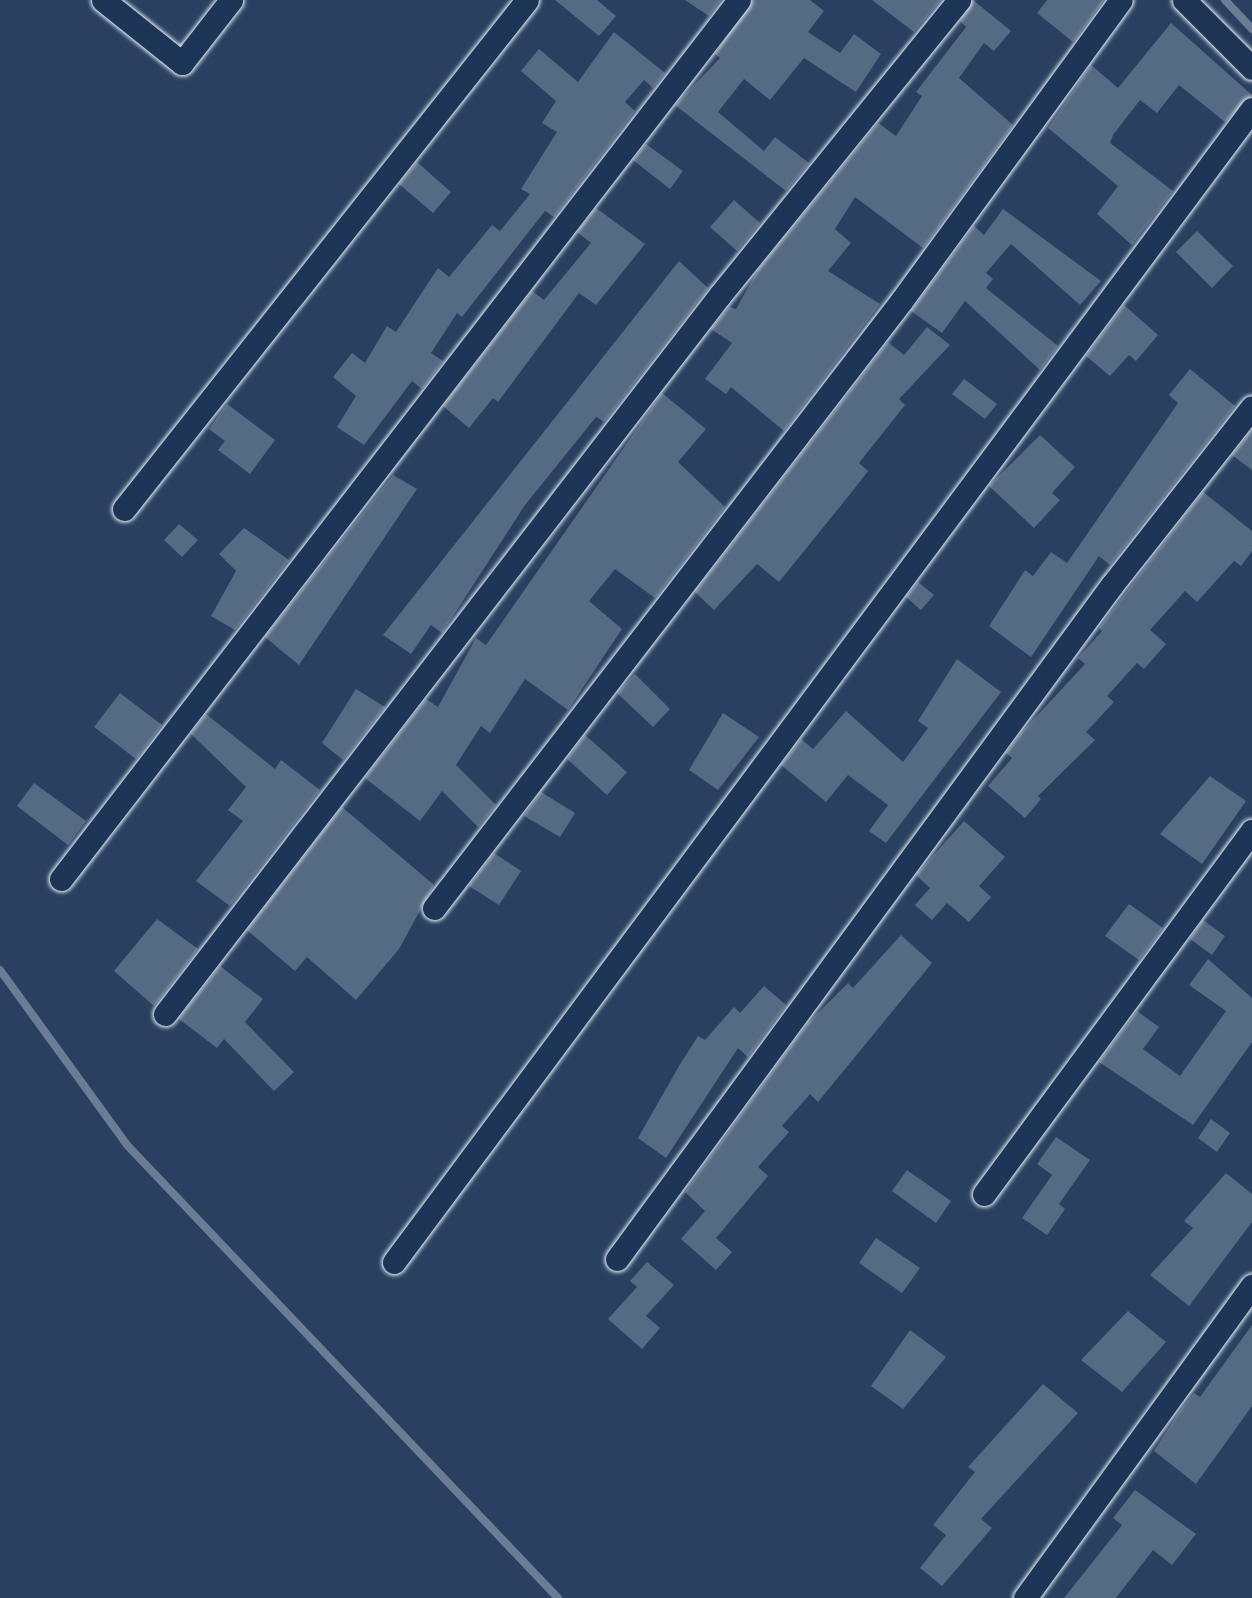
<!DOCTYPE html>
<style>
body{margin:0}
#map{position:relative;width:1252px;height:1598px;overflow:hidden;background:#294061;font-family:Itim,sans-serif}
div>[style]{position:absolute}
[style*='--x']{left:calc(var(--x)*1px);top:calc(var(--y)*1px);width:calc(var(--w)*1px);rotate:calc(var(--a)*1deg)}
.stream>*{height:8px;margin:-4px;padding:0 4px;transform-origin:4px;border-radius:4px;background:#6b7c95}
.building>*{inset:0;background:#556a83}
.roads{filter:drop-shadow(0 0 2px #e8f1f8) drop-shadow(0 0 2px #e8f1f8)}
.minor>*{height:23px;margin:-11.5px;padding:0 11.5px;transform-origin:11.5px;border-radius:11.5px;background:#1d3557}
span{translate:-50% -50%;white-space:nowrap;text-align:center;line-height:1.15;-webkit-text-stroke:5px #1d3557;paint-order:stroke}
</style>
<div id="map">
<div class="stream">
<div style="--x:1225;--y:0;--w:40;--a:47"></div>
<div style="--x:0;--y:970;--w:216;--a:54"></div>
<div style="--x:127;--y:1145;--w:625;--a:46.43"></div>
</div>
<div class="building">
<div style="clip-path:polygon(555px 0,597px 0,616px 16px,599px 36px)"></div>
<div style="clip-path:polygon(685px 0,721px 0,709px 16px)"></div>
<div style="clip-path:polygon(753px 0,810px 0,824px 11px,808px 32px,840px 53px,854px 34px,881px 54px,856px 92px,804px 58px,770px 100px,744px 79px,718px 112px,764px 151px,775px 137px,809px 163px,786px 191px,675px 105px,720px 58px,715px 54px)"></div>
<div style="clip-path:polygon(872px 0,941px 0,914px 32px)"></div>
<div style="clip-path:polygon(973px 0,1011px 31px,994px 51px,984px 43px,959px 78px,1013px 125px,923px 248px,855px 197px,835px 229px,851px 243px,828px 271px,880px 304px,784px 431px,731px 387px,726px 394px,705px 379px,732px 343px,711px 329px,729px 307px,736px 309px,758px 270px,878px 123px,896px 136px,922px 96px,916px 92px,966px 27px,960px 21px)"></div>
<div style="clip-path:polygon(1047px 0,1104px 0,1073px 42px,1037px 13px)"></div>
<div style="clip-path:polygon(1171px 23px,1252px 95px,1225px 122px,1179px 85px,1157px 113px,1140px 100px,1113px 135px,1110px 143px,1173px 191px,1132px 245px,1097px 214px,1118px 186px,1048px 128px,1091px 65px,1118px 88px)"></div>
<div style="clip-path:polygon(614px 32px,665px 73px,653px 88px,644px 80px,625px 102px,635px 111px,554px 217px,545px 211px,462px 317px,457px 313px,431px 353px,443px 361px,422px 389px,412px 381px,364px 445px,337px 427px,356px 396px,333px 377px,352px 353px,365px 363px,387px 326px,396px 332px,438px 268px,449px 277px,492px 225px,500px 231px,530px 194px,521px 189px,557px 132px,542px 123px,556px 101px,521px 71px,539px 49px,578px 82px)"></div>
<div style="clip-path:polygon(646px 144px,683px 171px,670px 189px,633px 160px)"></div>
<div style="clip-path:polygon(417px 162px,451px 192px,433px 213px,399px 184px)"></div>
<div style="clip-path:polygon(734px 200px,760px 223px,737px 251px,710px 227px)"></div>
<div style="clip-path:polygon(596px 208px,645px 244px,596px 305px,579px 293px,498px 402px,493px 398px,469px 428px,443px 406px,532px 291px,544px 300px,591px 243px,577px 232px)"></div>
<div style="clip-path:polygon(1003px 209px,1101px 281px,1080px 305px,1011px 244px,986px 273px,993px 279px,986px 288px,1058px 346px,1040px 370px,965px 301px,942px 333px,911px 311px,974px 226px,984px 235px)"></div>
<div style="clip-path:polygon(1197px 231px,1233px 266px,1212px 288px,1176px 252px)"></div>
<div style="clip-path:polygon(679px 261px,708px 288px,604px 422px,596px 417px,525px 505px,442px 633px,431px 625px,411px 654px,383px 635px)"></div>
<div style="clip-path:polygon(1124px 305px,1158px 335px,1136px 361px,1129px 355px,1110px 376px,1086px 356px)"></div>
<div style="clip-path:polygon(927px 327px,950px 345px,899px 399px,905px 405px,859px 463px,868px 471px,851px 493px,779px 582px,757px 564px,714px 610px,695px 592px,888px 342px,904px 355px)"></div>
<div style="clip-path:polygon(1190px 369px,1235px 406px,1110px 565px,1099px 556px,1031px 657px,989px 626px,1025px 570px,1033px 576px,1051px 552px,1067px 563px,1178px 403px,1169px 395px)"></div>
<div style="clip-path:polygon(964px 379px,997px 404px,985px 419px,952px 394px)"></div>
<div style="clip-path:polygon(662px 393px,706px 429px,678px 462px,725px 507px,655px 598px,615px 569px,589px 601px,622px 629px,568px 710px,525px 679px,490px 733px,481px 726px,456px 765px,496px 805px,478px 827px,442px 791px,420px 821px,365px 778px,426px 699px,438px 707px,476px 638px,486px 645px)"></div>
<div style="clip-path:polygon(227px 404px,275px 440px,250px 474px,218px 450px,225px 441px,209px 429px)"></div>
<div style="clip-path:polygon(1252px 430px,1252px 470px,1232px 455px)"></div>
<div style="clip-path:polygon(1040px 435px,1075px 467px,1052px 493px,1060px 500px,1034px 528px,989px 486px)"></div>
<div style="clip-path:polygon(393px 475px,417px 489px,299px 665px,265px 637px)"></div>
<div style="clip-path:polygon(1203px 492px,1252px 531px,1252px 551px,1241px 566px,1234px 561px,1197px 602px,1185px 591px,1150px 630px,1166px 644px,1144px 669px,1137px 663px,1107px 696px,1114px 702px,1086px 732px,1095px 740px,1038px 796px,1041px 799px,1025px 818px,988px 786px,1012px 758px,1006px 753px,1021px 733px,1085px 664px,1078px 658px,1102px 631px,1099px 628px)"></div>
<div style="clip-path:polygon(179px 524px,198px 540px,182px 557px,164px 540px)"></div>
<div style="clip-path:polygon(244px 528px,289px 560px,235px 630px,211px 616px,236px 571px,219px 554px)"></div>
<div style="clip-path:polygon(918px 582px,934px 595px,921px 610px,906px 597px)"></div>
<div style="clip-path:polygon(957px 659px,1001px 692px,886px 843px,869px 831px,888px 805px,848px 775px,826px 802px,781px 765px,801px 739px,813px 749px,846px 711px,903px 762px,928px 728px,918px 721px)"></div>
<div style="clip-path:polygon(635px 674px,670px 709px,653px 727px,617px 693px)"></div>
<div style="clip-path:polygon(356px 689px,385px 707px,343px 760px,322px 743px)"></div>
<div style="clip-path:polygon(120px 693px,162px 725px,136px 759px,94px 727px)"></div>
<div style="clip-path:polygon(723px 713px,759px 737px,718px 790px,689px 770px)"></div>
<div style="clip-path:polygon(206px 714px,275px 769px,281px 760px,320px 790px,230px 906px,196px 881px,243px 821px,228px 810px,246px 787px,191px 734px)"></div>
<div style="clip-path:polygon(585px 735px,627px 772px,607px 795px,567px 759px)"></div>
<div style="clip-path:polygon(1210px 776px,1246px 801px,1202px 864px,1160px 834px)"></div>
<div style="clip-path:polygon(34px 783px,86px 821px,68px 845px,17px 806px)"></div>
<div style="clip-path:polygon(541px 792px,575px 813px,560px 837px,524px 816px)"></div>
<div style="clip-path:polygon(342px 807px,434px 885px,399px 949px,356px 1000px,307px 957px,295px 971px,247px 930px)"></div>
<div style="clip-path:polygon(964px 821px,1005px 857px,979px 886px,991px 897px,969px 922px,947px 903px,932px 920px,915px 905px,930px 888px,916px 875px)"></div>
<div style="clip-path:polygon(494px 853px,521px 871px,499px 905px,469px 886px)"></div>
<div style="clip-path:polygon(1129px 904px,1163px 928px,1139px 960px,1105px 936px)"></div>
<div style="clip-path:polygon(157px 919px,198px 949px,154px 1006px,114px 971px)"></div>
<div style="clip-path:polygon(1203px 920px,1225px 936px,1212px 955px,1190px 939px)"></div>
<div style="clip-path:polygon(901px 935px,932px 963px,818px 1102px,810px 1094px,782px 1126px,789px 1132px,758px 1167px,768px 1176px,716px 1238px,732px 1252px,716px 1270px,681px 1239px,705px 1211px,685px 1192px,807px 1024px,848px 983px,853px 988px)"></div>
<div style="clip-path:polygon(1208px 959px,1252px 998px,1252px 1042px,1193px 1125px,1099px 1062px,1137px 1011px,1159px 1027px,1143px 1049px,1180px 1076px,1226px 1011px,1189px 985px)"></div>
<div style="clip-path:polygon(220px 966px,263px 999px,245px 1022px,294px 1072px,274px 1091px,224px 1039px,217px 1048px,179px 1019px)"></div>
<div style="clip-path:polygon(764px 986px,786px 1005px,748px 1057px,738px 1048px,666px 1158px,638px 1138px,679px 1066px,698px 1036px,705px 1040px,734px 1007px,740px 1013px)"></div>
<div style="clip-path:polygon(1211px 1119px,1230px 1133px,1217px 1152px,1198px 1138px)"></div>
<div style="clip-path:polygon(1056px 1137px,1090px 1160px,1059px 1204px,1065px 1209px,1047px 1235px,1022px 1218px,1052px 1175px,1037px 1164px)"></div>
<div style="clip-path:polygon(907px 1170px,951px 1201px,936px 1223px,892px 1191px)"></div>
<div style="clip-path:polygon(1226px 1173px,1252px 1194px,1252px 1222px,1189px 1306px,1150px 1275px,1193px 1228px,1184px 1221px)"></div>
<div style="clip-path:polygon(876px 1238px,920px 1268px,902px 1293px,859px 1263px)"></div>
<div style="clip-path:polygon(647px 1262px,674px 1285px,646px 1316px,660px 1328px,642px 1349px,608px 1319px,637px 1287px,630px 1281px)"></div>
<div style="clip-path:polygon(1128px 1311px,1166px 1342px,1122px 1392px,1081px 1360px)"></div>
<div style="clip-path:polygon(1252px 1325px,1252px 1406px,1196px 1484px,1154px 1451px,1179px 1412px,1194px 1393px,1200px 1397px)"></div>
<div style="clip-path:polygon(910px 1330px,946px 1357px,903px 1409px,871px 1386px)"></div>
<div style="clip-path:polygon(1043px 1384px,1078px 1413px,981px 1519px,992px 1528px,942px 1586px,920px 1568px,946px 1535px,933px 1525px,975px 1472px,968px 1467px)"></div>
<div style="clip-path:polygon(1135px 1490px,1196px 1534px,1172px 1565px,1153px 1550px,1116px 1598px,1064px 1598px,1122px 1525px,1113px 1518px)"></div>
</div>
<div class="roads">
<div class="minor">
<div style="--x:103;--y:0;--w:101;--a:38.6"></div>
<div style="--x:182;--y:63;--w:80;--a:-52.1"></div>
<div style="--x:1184;--y:0;--w:96;--a:45"></div>
<div style="--x:124;--y:509;--w:649;--a:-51.63"></div>
<div style="--x:61;--y:879;--w:1110;--a:-52.36"></div>
<div style="--x:434;--y:908;--w:767;--a:-52.41"></div>
<div style="--x:902;--y:300;--w:371;--a:-53.9"></div>
<div style="--x:165;--y:1014;--w:908;--a:-52.34"></div>
<div style="--x:720;--y:295;--w:380;--a:-51"></div>
<div style="--x:984;--y:1194;--w:451;--a:-53.6"></div>
<div style="--x:617;--y:1259;--w:836;--a:-53.71"></div>
<div style="--x:1112;--y:585;--w:226;--a:-51.8"></div>
<div style="--x:394;--y:1262;--w:1437;--a:-53.35"></div>
<div style="--x:1025;--y:1598;--w:386;--a:-54"></div>
</div>
</div>
</div>
